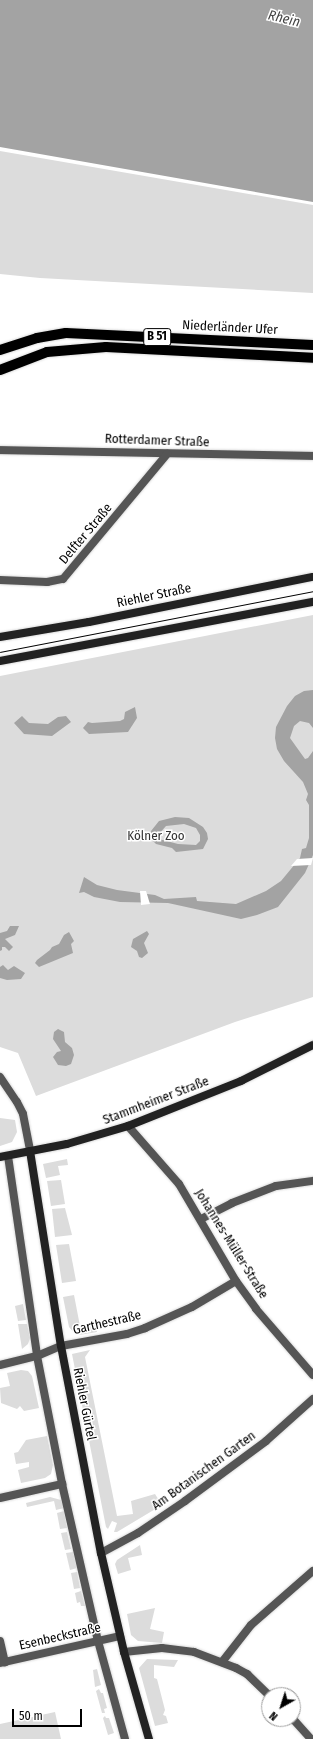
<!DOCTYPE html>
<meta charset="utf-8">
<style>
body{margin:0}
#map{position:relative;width:313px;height:1739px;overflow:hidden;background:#fff;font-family:"Fira Sans Condensed",sans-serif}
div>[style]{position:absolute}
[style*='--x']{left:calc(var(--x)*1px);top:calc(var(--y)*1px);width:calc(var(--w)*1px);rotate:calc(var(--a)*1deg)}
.green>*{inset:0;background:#dcdcdc}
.water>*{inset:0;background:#a3a3a3}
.pier>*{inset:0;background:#fff}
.roads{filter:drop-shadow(0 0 1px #dbdbdb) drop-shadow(0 0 1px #dbdbdb)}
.street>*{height:8px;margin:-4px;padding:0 4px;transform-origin:4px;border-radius:4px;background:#555}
.secondary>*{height:8px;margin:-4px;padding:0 4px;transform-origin:4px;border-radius:4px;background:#222}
.primary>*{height:10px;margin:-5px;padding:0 5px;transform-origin:5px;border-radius:5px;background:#000}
.tram>*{height:1px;margin:-0.5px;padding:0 0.5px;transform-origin:0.5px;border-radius:0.5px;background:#000}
span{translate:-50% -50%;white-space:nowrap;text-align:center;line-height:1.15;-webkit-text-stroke:3px #fff;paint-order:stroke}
.shield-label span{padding:1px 3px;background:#fff;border:1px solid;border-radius:3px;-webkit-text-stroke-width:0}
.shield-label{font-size:12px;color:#000;font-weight:700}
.street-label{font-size:13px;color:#000}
.park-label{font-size:13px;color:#333}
.water-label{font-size:14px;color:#444;font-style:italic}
.north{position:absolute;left:261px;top:1687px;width:40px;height:40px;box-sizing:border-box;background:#fff;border:1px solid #999;border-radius:50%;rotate:219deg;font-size:11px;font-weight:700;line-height:16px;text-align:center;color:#000}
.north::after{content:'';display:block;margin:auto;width:14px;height:18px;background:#000;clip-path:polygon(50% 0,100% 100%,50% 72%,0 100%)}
.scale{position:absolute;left:12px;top:1709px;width:70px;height:18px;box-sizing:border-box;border:2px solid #000;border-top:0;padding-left:5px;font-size:12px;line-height:14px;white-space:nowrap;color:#000;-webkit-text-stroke:3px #fff;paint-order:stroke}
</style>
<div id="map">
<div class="green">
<div style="clip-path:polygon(0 151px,313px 205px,313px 293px,40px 278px,0 274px)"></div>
<div style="clip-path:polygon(313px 615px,313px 997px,235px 1022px,36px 1096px,18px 1053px,0 1047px,0 676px)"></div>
<div style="clip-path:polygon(0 1118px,15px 1120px,17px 1132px,12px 1142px,0 1146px)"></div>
<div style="clip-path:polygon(67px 1159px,68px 1165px,58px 1166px,60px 1175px,46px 1178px,43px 1164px)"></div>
<div style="clip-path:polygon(61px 1180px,65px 1204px,51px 1206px,47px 1181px)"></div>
<div style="clip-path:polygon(65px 1208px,72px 1235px,55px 1237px,52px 1209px)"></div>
<div style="clip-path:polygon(69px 1244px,76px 1281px,62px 1283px,56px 1245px)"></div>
<div style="clip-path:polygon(74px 1295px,80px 1326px,95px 1323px,97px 1332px,79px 1335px,75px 1334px,69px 1327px,63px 1297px)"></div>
<div style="clip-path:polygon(23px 1304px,26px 1320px,18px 1321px,15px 1306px)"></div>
<div style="clip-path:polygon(18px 1324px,27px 1324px,30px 1338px,28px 1344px,22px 1349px)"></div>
<div style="clip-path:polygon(90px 1350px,85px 1357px,117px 1516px,133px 1514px,131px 1501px,155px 1494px,162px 1505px,117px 1532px,114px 1532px,117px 1523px,112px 1521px,108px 1529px,106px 1527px,72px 1354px)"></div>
<div style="clip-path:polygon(21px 1370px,28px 1371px,32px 1376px,39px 1408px,24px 1411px,20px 1406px,17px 1409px,1px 1403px,0 1388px,10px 1386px,7px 1373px)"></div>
<div style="clip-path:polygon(47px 1436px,53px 1465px,51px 1474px,45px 1478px,21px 1483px,18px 1470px,29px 1467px,29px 1462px,16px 1464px,14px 1453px,18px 1452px,26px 1440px)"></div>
<div style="clip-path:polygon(50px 1497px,61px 1500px,64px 1508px,56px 1510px,54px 1501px,27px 1507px,26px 1503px)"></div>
<div style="clip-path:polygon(64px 1511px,67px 1528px,60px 1529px,57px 1513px)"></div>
<div style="clip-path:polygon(67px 1532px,71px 1549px,65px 1550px,61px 1533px)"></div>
<div style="clip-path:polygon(140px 1545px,142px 1555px,128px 1558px,131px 1570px,118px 1574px,115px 1564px,117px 1560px)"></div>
<div style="clip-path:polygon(73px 1552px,77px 1568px,70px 1570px,66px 1553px)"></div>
<div style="clip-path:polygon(77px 1572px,80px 1588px,74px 1589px,71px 1573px)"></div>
<div style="clip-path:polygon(81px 1591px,85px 1606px,81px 1606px,80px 1602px,77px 1603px,75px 1593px)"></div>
<div style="clip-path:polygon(155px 1608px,150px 1629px,164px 1632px,162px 1643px,138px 1641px,131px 1635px,127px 1614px)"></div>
<div style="clip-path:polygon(147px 1659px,178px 1660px,174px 1667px,154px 1665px,154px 1678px,157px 1679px,165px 1710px,163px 1715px,166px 1716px,168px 1723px,155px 1726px,139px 1668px)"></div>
<div style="clip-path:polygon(97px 1669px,101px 1685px,95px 1687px,93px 1670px)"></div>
<div style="clip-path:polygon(99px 1689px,101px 1693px,103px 1693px,107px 1708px,104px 1709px,105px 1713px,102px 1713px,96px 1691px)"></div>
<div style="clip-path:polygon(55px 1712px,61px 1739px,0 1739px,0 1724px)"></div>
<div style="clip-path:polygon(105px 1716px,106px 1718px,109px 1718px,114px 1733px,108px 1735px,103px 1718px)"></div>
</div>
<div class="water">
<div style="clip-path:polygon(0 0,313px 0,313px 202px,0 147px)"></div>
<div style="clip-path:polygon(313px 690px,313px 728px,309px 723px,300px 721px,294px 726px,290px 738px,305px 759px,308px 758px,313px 751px,313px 855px,305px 873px,278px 907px,257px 915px,241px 919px,168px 903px,120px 902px,94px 897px,84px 892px,79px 893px,84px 877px,97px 885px,117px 890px,155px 895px,164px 899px,196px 897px,197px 901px,236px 904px,266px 891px,281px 881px,300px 858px,302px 849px,306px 848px,309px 838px,309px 805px,306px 800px,308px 794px,303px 782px,284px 761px,277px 749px,275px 738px,276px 727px,287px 706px,295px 696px,304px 691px)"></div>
<div style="clip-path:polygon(135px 707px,137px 718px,128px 732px,89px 734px,83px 728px,88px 722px,92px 723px,120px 721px,124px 719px,125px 712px)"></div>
<div style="clip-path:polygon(22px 716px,29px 723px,48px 724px,58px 717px,66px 716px,71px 722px,52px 736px,24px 734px,14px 723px)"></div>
<div style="clip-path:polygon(evenodd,175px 817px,189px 818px,203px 827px,207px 833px,208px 839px,203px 849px,176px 852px,172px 848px,156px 844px,152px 840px,151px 831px,159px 821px,175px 817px,184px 824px,196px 828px,200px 835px,200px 841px,196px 845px,178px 844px,159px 839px,158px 835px,166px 826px,184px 824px)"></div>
<div style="clip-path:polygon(10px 926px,19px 926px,15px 935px,5px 939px,13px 947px,9px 951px,5px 947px,2px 947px,2px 950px,0 951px,0 933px,7px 931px)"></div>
<div style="clip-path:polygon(147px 931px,149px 934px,144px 943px,148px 953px,142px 958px,139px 957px,137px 951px,131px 947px,133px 939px)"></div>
<div style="clip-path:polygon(69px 932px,74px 941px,71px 944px,73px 953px,39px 967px,35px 963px,37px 960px,50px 950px,52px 947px,59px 944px,64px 935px)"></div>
<div style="clip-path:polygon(3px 965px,8px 970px,14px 966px,25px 973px,21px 979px,7px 980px,0 978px,0 967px)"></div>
<div style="clip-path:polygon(58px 1029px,64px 1032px,65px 1042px,72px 1048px,74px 1055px,71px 1064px,66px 1066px,58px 1065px,53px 1057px,57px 1052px,61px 1051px,53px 1039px,54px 1032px)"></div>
</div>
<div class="pier">
<div style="clip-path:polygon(313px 858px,311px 865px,291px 866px,297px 859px)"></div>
<div style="clip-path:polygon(140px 891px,146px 891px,150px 904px,141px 905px)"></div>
</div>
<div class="roads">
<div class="street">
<div style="--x:0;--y:450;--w:313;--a:1.1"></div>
<div style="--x:0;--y:580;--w:47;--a:2.4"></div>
<div style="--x:47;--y:582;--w:16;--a:-11"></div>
<div style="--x:63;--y:579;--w:163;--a:-50.2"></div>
<div style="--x:0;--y:1077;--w:30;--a:56"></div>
<div style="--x:17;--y:1102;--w:13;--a:63"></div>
<div style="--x:23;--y:1114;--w:38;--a:79"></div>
<div style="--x:128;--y:1126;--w:77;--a:48.7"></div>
<div style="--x:179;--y:1184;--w:113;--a:59.6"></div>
<div style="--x:236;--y:1281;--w:34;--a:54"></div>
<div style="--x:256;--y:1309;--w:87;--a:49.2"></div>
<div style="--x:8;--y:1156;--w:202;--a:81.7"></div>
<div style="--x:37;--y:1356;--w:130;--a:78.9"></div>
<div style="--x:62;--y:1484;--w:161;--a:77.1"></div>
<div style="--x:98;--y:1641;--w:102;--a:74.6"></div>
<div style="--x:201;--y:1219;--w:35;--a:-27"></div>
<div style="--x:232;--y:1203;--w:47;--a:-21.1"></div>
<div style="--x:276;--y:1186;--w:37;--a:-8"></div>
<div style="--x:0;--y:1365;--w:38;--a:-14"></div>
<div style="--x:37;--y:1356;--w:26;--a:-23"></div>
<div style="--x:61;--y:1346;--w:67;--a:-10.3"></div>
<div style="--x:127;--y:1334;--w:19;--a:-18"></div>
<div style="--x:145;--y:1328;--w:51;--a:-24.1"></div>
<div style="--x:192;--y:1307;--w:51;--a:-30.6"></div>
<div style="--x:0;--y:1498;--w:64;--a:-12.7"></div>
<div style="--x:101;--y:1553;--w:42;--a:-28.4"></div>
<div style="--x:138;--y:1533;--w:57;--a:-34.2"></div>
<div style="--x:185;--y:1501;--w:101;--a:-36.5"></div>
<div style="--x:266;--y:1441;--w:63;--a:-41.8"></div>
<div style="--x:0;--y:1641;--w:22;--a:77"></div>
<div style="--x:124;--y:1652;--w:38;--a:-6"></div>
<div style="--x:162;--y:1648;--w:32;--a:7"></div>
<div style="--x:194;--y:1652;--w:45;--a:20.9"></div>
<div style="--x:236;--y:1668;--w:13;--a:29"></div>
<div style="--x:247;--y:1674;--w:30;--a:44"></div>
<div style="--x:222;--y:1662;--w:47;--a:-51.9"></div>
<div style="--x:251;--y:1625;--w:82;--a:-41.1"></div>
<div style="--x:0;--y:1663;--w:123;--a:-12.7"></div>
<div style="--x:293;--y:1719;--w:27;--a:48"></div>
</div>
<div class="secondary">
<div style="--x:0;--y:637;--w:90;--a:-9.6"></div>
<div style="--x:89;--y:622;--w:228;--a:-11.4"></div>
<div style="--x:0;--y:661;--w:319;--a:-10.7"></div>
<div style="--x:30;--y:1151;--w:197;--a:81"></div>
<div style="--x:61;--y:1346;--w:211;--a:79.1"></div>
<div style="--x:101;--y:1553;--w:102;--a:76.9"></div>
<div style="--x:124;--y:1652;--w:91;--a:74"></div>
<div style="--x:0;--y:1157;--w:68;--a:-11"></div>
<div style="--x:67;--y:1144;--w:64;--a:-16.4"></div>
<div style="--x:128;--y:1126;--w:122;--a:-21.7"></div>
<div style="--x:241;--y:1081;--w:80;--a:-26.6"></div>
</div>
<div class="primary">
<div style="--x:0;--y:350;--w:39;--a:-18"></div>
<div style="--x:37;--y:338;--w:29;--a:-10"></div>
<div style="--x:66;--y:333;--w:247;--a:2.8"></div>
<div style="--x:0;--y:370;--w:50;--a:-21"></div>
<div style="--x:47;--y:352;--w:59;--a:-4.8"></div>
<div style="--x:106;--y:347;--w:207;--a:3"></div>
</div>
</div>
<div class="tram">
<div style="--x:0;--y:652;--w:319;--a:-11"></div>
</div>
<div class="shield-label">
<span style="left:157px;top:337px">B 51</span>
</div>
<div class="street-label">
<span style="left:230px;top:328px;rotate:3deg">Niederländer Ufer</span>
<span style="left:157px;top:441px;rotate:2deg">Rotterdamer Straße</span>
<span style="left:86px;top:534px;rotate:-50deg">Delfter Straße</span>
<span style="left:154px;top:596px;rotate:-12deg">Riehler Straße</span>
<span style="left:156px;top:1101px;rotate:-21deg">Stammheimer Straße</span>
<span style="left:231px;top:1244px;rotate:58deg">Johannes-Müller-Straße</span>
<span style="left:107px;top:1323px;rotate:-13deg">Garthestraße</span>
<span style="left:84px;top:1404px;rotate:79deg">Riehler Gürtel</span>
<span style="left:204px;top:1471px;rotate:-36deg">Am Botanischen Garten</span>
<span style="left:60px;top:1637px;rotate:-13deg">Esenbeckstraße</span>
</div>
<div class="park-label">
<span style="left:156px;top:836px">Kölner Zoo</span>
</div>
<div class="water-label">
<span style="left:284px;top:19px;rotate:14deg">Rhein</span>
</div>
<div class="north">N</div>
<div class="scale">50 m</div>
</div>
